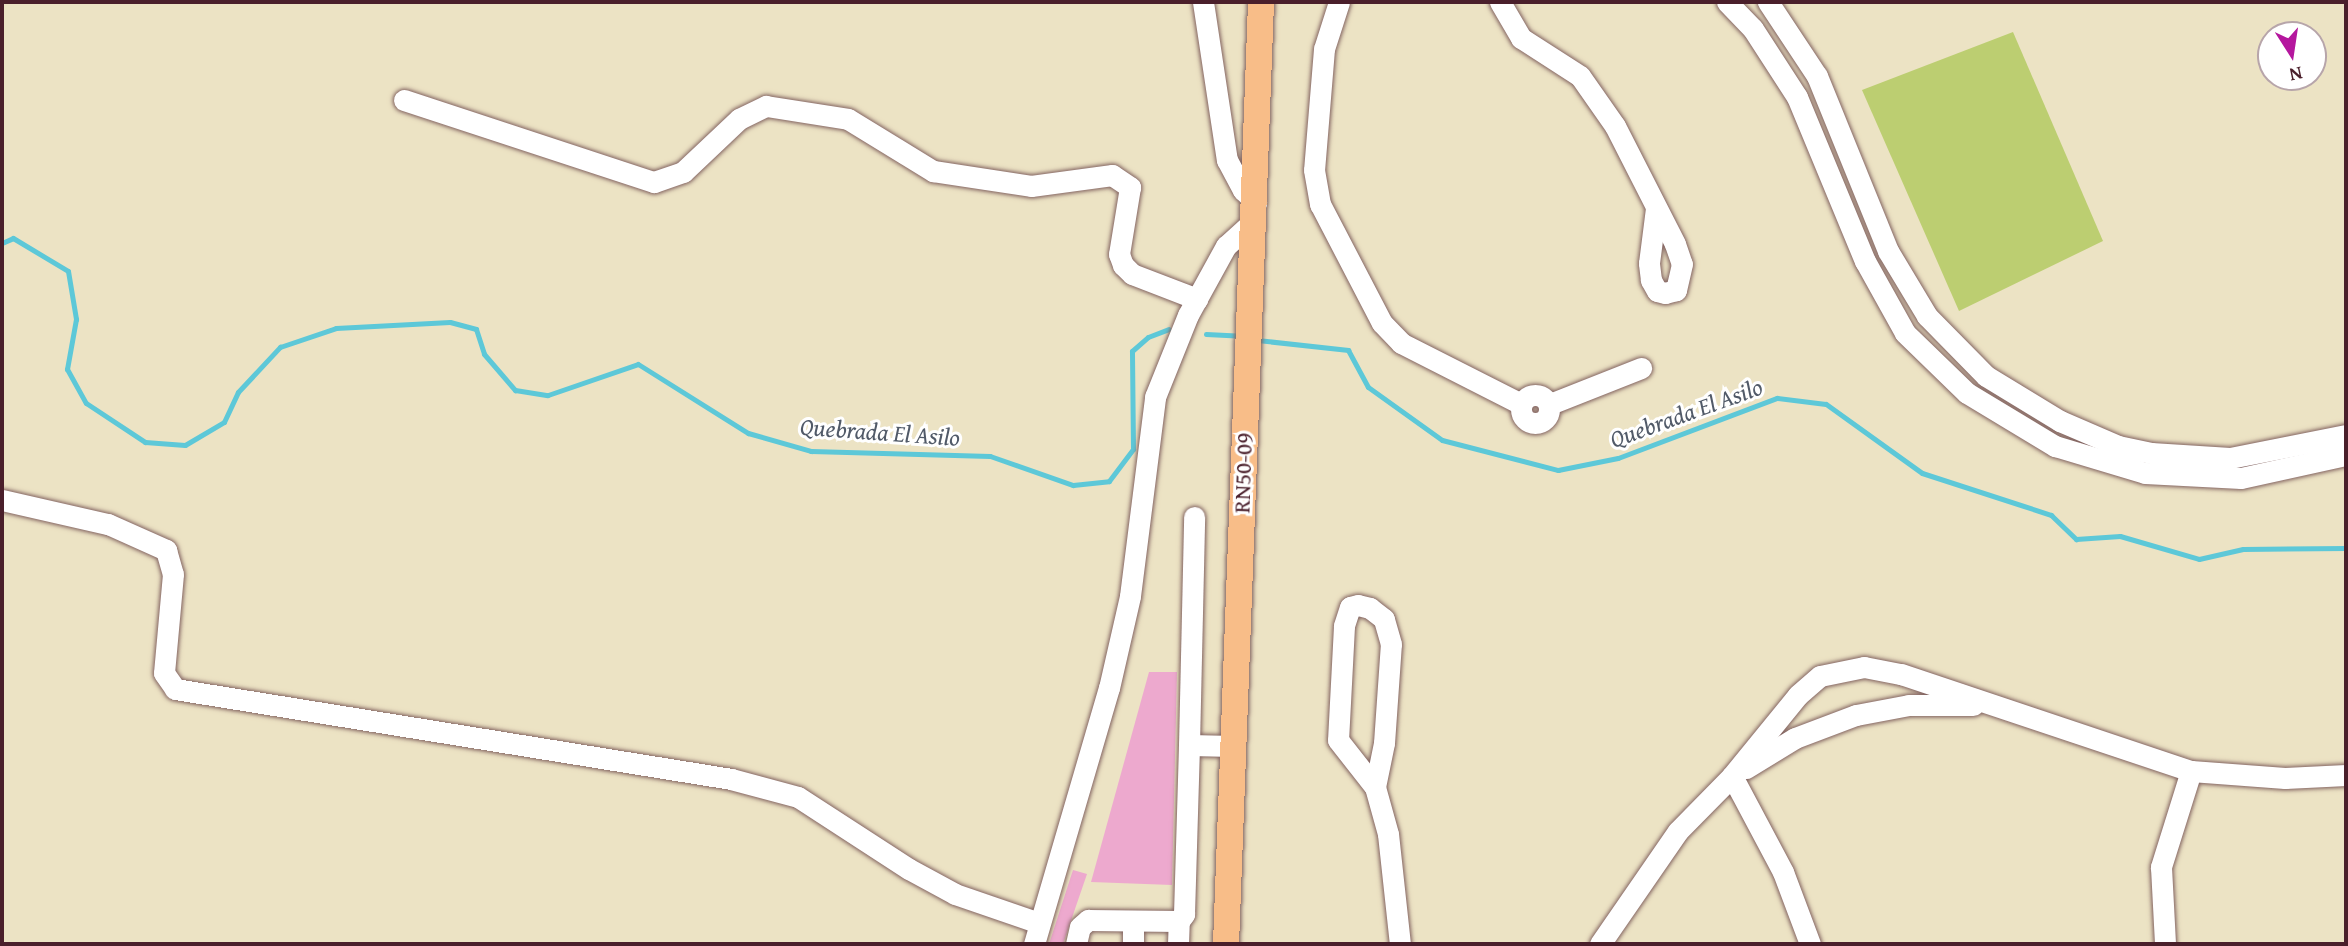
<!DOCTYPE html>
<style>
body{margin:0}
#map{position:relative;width:2348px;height:946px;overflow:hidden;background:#ece3c4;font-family:"Gentium Book Plus",serif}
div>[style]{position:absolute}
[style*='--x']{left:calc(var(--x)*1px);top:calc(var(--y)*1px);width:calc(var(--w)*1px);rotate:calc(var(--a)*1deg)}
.green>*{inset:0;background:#bcce71}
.stream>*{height:5px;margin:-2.5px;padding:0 2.5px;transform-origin:2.5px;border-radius:2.5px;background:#5dc8d8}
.building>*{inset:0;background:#eda9ce}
.roads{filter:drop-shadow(0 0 2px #836461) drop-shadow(0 0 2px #836461)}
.minor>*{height:21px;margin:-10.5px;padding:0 10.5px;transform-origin:10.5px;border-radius:10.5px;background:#fff}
.minor>.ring{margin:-10.5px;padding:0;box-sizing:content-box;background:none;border:21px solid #fff;border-radius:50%}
.major>*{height:26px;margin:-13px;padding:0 13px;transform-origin:13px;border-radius:13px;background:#f8bd88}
span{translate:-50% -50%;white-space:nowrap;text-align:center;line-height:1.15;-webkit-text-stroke:6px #fff;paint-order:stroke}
.street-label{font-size:23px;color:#4a1f2b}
.water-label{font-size:24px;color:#515a68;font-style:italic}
.frame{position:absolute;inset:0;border:4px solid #4a1f2b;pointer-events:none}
.north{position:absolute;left:2257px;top:21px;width:70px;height:70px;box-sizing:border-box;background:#fff;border:2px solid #b7a5aa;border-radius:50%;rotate:168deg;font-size:19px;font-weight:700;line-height:28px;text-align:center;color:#4a1f2b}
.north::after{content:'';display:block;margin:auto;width:24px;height:32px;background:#b5179e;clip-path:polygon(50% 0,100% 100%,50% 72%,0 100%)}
</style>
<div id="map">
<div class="green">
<div style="clip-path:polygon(2013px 32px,2103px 241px,1959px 311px,1862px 90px)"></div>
</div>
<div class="stream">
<div style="--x:2;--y:243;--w:12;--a:-24"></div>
<div style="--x:13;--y:238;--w:64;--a:31"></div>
<div style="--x:68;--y:271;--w:49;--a:80.5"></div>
<div style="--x:76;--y:319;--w:51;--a:100.2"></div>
<div style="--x:67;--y:369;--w:39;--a:61"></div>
<div style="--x:86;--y:403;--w:71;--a:33.5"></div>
<div style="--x:145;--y:442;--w:40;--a:4.3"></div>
<div style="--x:185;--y:445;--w:45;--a:-30.5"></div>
<div style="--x:224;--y:422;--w:33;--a:-65"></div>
<div style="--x:238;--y:392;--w:62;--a:-47"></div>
<div style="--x:280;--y:347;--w:59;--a:-18.7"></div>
<div style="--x:336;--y:328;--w:114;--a:-3"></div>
<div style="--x:450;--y:322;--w:27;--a:15"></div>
<div style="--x:476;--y:329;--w:26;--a:72"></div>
<div style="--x:484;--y:354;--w:48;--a:49.3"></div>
<div style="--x:515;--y:390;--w:33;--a:9"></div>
<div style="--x:548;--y:395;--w:95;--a:-19"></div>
<div style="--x:638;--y:364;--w:130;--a:32.1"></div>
<div style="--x:748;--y:433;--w:66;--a:15.9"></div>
<div style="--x:811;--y:451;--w:179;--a:1.6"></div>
<div style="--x:990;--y:456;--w:88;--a:19.3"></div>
<div style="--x:1073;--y:485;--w:36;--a:-6"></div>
<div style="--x:1109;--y:481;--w:40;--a:-53"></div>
<div style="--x:1133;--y:449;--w:98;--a:-90.6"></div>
<div style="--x:1132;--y:351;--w:21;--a:-41"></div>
<div style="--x:1148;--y:337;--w:22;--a:-21"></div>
<div style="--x:1206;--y:334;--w:35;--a:3"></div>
<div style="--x:1257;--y:340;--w:92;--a:6.3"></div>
<div style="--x:1348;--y:350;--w:42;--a:61.6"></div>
<div style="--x:1368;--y:387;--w:91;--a:35.6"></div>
<div style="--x:1442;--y:440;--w:120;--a:14.5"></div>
<div style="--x:1558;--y:470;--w:61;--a:-11.3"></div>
<div style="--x:1618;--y:458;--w:170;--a:-20.7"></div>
<div style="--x:1777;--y:398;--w:49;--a:7"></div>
<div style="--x:1826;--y:404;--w:118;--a:35.7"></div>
<div style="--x:1922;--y:473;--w:136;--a:18"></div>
<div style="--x:2051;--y:515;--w:35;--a:44"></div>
<div style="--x:2076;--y:539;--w:44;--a:-3.9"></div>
<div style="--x:2120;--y:536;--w:82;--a:16.2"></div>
<div style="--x:2199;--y:559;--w:45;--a:-12.8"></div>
<div style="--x:2243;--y:549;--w:103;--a:-0.6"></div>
</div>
<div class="building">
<div style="clip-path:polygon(1149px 672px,1177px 672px,1172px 885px,1091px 882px)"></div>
<div style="clip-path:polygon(1073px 870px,1087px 874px,1063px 944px,1049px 944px)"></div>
</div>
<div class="roads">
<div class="minor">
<div style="--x:1203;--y:2;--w:160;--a:81.4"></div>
<div style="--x:1227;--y:160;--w:34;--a:62"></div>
<div style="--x:1243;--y:190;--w:18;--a:43"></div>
<div style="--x:1339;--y:2;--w:49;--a:107.7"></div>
<div style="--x:1324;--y:49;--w:121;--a:94.7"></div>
<div style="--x:1314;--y:170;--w:35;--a:80"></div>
<div style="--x:1320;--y:204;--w:134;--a:62.5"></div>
<div style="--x:1382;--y:323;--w:28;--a:46"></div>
<div style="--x:1401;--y:343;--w:135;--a:26.9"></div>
<div style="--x:1500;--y:2;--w:42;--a:59.7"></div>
<div style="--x:1521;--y:38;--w:70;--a:32.8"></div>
<div style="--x:1580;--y:76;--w:61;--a:55"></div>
<div style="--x:1615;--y:126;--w:132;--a:63"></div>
<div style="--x:1675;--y:244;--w:21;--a:71"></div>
<div style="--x:1682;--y:264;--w:27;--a:103"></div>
<div style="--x:1676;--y:290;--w:11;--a:165"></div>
<div style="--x:1665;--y:293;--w:8;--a:-166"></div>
<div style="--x:1657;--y:291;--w:13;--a:-119"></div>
<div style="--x:1651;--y:280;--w:17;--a:-97"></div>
<div style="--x:1649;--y:263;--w:55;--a:-82.7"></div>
<div style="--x:1727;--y:2;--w:37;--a:46"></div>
<div style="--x:1753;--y:29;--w:81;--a:57.1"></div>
<div style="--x:1797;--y:97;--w:178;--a:67.5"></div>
<div style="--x:1865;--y:261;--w:82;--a:60.9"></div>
<div style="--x:1905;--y:333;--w:86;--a:44.1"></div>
<div style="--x:1967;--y:393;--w:103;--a:31.1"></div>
<div style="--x:2055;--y:446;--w:94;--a:16.7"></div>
<div style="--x:2145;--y:473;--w:96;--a:3"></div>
<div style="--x:2241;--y:478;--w:107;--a:-12.4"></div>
<div style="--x:1768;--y:2;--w:89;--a:56.5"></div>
<div style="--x:1817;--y:76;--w:189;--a:67.9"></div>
<div style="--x:1888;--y:251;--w:76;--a:59"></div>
<div style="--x:1927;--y:316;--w:84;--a:45.5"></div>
<div style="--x:1986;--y:376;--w:87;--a:31.3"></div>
<div style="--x:2060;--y:421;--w:63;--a:23.3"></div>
<div style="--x:2118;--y:446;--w:34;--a:12"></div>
<div style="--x:2151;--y:453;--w:79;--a:3.6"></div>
<div style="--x:2230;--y:458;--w:118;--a:-11.2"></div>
<div style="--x:404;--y:100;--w:263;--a:18.2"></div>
<div style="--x:654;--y:182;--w:31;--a:-19"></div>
<div style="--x:683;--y:172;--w:77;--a:-43.4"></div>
<div style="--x:739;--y:119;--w:30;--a:-26"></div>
<div style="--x:766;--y:106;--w:83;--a:9"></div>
<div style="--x:848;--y:119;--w:100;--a:31.5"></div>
<div style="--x:933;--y:171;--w:99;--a:8.7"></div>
<div style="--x:1031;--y:186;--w:82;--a:-7.7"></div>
<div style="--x:1112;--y:175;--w:22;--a:34"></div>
<div style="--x:1130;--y:187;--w:68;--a:99.3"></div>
<div style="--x:1119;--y:254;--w:12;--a:70"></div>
<div style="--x:1123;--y:265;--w:13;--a:45"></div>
<div style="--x:1132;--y:274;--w:70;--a:21"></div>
<div class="ring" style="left:1521px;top:395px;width:7px;height:7px"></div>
<div style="--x:1550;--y:404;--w:98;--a:-21.6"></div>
<div style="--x:2;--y:500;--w:109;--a:12.8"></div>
<div style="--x:108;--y:524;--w:64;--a:24.1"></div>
<div style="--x:166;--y:550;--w:25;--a:74"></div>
<div style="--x:173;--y:574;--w:99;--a:95.2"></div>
<div style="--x:164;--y:673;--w:19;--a:55"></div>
<div style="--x:175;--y:689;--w:563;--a:9.19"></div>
<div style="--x:731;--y:779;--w:69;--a:15"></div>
<div style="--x:798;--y:797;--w:132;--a:33"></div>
<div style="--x:909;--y:869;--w:52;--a:28.5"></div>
<div style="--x:955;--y:894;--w:89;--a:19"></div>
<div style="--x:1189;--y:745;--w:228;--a:-88.7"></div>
<div style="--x:1746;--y:768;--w:57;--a:-31.5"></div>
<div style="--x:1795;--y:738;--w:65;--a:-20.7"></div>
<div style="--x:1856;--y:715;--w:54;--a:-10.7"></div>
<div style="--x:1909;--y:705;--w:64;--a:0"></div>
<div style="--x:2191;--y:771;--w:94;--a:4.3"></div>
<div style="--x:2285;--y:778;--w:61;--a:-2.8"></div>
<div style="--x:1732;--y:776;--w:109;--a:62"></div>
<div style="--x:1783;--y:872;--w:77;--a:69.4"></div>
<div style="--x:1375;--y:787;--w:45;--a:-78.4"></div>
<div style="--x:1384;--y:743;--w:99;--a:-86"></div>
<div style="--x:1391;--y:644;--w:26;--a:-106"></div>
<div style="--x:1384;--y:619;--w:18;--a:-142"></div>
<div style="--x:1370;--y:608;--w:12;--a:-166"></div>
<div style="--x:1358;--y:605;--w:8;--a:166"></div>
<div style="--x:1350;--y:607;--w:20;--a:108"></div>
<div style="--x:1344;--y:626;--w:114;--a:93"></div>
<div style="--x:1338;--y:740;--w:60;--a:51.8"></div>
<div style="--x:1375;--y:787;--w:49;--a:74.5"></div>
<div style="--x:1388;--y:834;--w:111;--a:83.8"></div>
<div style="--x:1034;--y:944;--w:267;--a:-73.7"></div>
<div style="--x:1109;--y:688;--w:94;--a:-77.1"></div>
<div style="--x:1130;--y:596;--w:201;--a:-82.8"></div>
<div style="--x:1155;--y:397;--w:88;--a:-68.1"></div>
<div style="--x:1188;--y:315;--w:79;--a:-61.2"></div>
<div style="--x:1226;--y:246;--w:39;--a:-42"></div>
<div style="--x:1076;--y:944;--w:17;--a:-77"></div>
<div style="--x:1080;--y:927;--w:11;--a:-41"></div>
<div style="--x:1088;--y:920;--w:91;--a:0.6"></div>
<div style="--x:1179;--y:921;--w:9;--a:-54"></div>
<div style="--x:1184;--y:914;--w:169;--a:-88.3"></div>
<div style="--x:1189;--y:745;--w:45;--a:1.3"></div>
<div style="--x:1133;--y:944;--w:23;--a:-90"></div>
<div style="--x:1178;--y:944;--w:23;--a:-88"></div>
<div style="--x:1600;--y:944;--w:137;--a:-55.4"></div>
<div style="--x:1678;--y:831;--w:77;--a:-45.5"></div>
<div style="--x:1732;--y:776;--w:104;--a:-50.8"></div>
<div style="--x:1798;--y:695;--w:29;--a:-41"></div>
<div style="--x:1820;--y:676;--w:45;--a:-11.6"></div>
<div style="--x:1864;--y:667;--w:38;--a:11"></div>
<div style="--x:1901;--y:674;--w:306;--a:18.5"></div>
<div style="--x:2191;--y:771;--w:101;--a:107.4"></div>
<div style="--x:2161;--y:867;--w:77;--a:87"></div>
</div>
<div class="major">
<div style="--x:1226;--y:944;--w:943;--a:-87.87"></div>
</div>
</div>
<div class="street-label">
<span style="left:1243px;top:473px;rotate:-88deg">RN50-09</span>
</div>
<div class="water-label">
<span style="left:1686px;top:413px;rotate:-20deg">Quebrada El Asilo</span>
<span style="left:880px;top:432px;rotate:4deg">Quebrada El Asilo</span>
</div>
<div class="frame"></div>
<div class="north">N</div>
</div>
